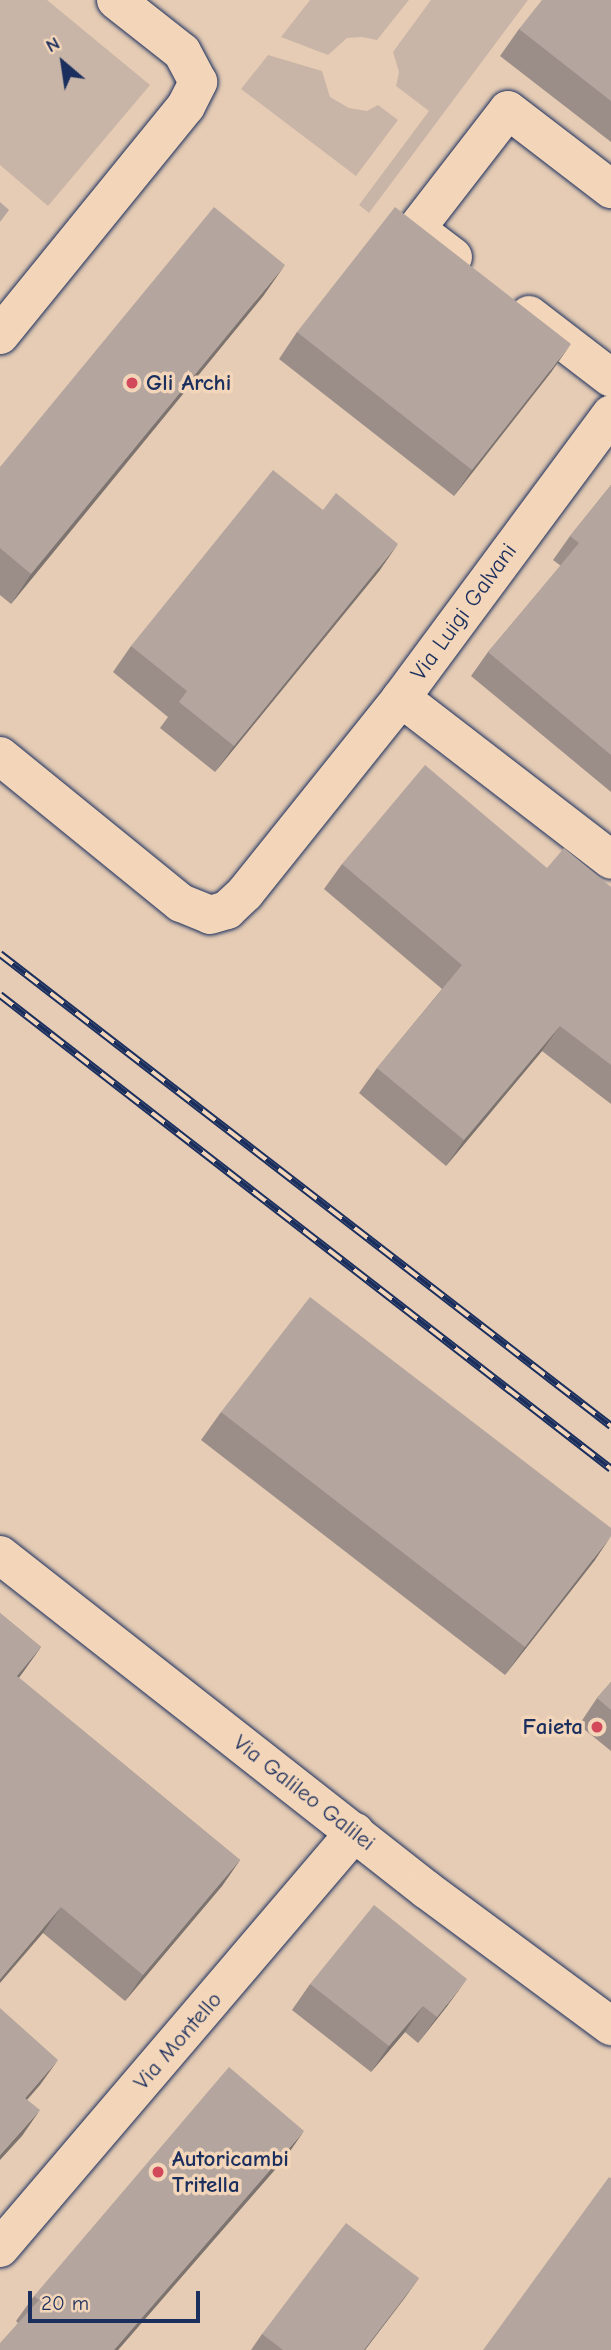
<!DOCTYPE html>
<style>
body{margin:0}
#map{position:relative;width:611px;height:2350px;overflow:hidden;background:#e6ccb4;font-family:"Comic Neue",sans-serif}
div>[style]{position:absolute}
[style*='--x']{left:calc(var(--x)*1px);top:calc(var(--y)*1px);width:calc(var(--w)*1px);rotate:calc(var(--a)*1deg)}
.green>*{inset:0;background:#c8b5a7}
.roads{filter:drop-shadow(0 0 2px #1b2f5e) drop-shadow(0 0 2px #1b2f5e)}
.minor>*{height:38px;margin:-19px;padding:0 19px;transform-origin:19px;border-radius:19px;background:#f3d6b9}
.secondary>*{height:38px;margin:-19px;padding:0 19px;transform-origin:19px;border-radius:19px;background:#f3d6b9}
.primary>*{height:38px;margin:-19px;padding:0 19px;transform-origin:19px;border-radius:19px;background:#f3d6b9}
.rail>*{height:8px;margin-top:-4px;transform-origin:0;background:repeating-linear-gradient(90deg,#f3d6b9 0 16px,#1b2f5e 0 32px);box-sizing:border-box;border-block:2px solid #1b2f5e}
.wall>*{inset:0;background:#9b8e89}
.shaded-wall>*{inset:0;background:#7e746f}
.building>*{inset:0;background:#b4a59f}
.dots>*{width:19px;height:19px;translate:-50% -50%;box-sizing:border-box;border:4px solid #f3d6b9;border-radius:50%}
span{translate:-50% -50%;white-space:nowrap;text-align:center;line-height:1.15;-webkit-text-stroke:7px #f3d6b9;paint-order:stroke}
.poi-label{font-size:23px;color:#1b2f5e;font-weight:700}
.left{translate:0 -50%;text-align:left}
.right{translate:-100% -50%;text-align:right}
.street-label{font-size:23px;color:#1b2f5e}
.north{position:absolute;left:28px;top:28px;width:70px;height:70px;-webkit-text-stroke:5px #f3d6b9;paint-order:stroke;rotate:331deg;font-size:19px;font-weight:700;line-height:28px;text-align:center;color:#1b2f5e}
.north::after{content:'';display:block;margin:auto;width:24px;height:32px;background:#1b2f5e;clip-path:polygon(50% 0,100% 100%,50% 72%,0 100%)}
.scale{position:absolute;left:28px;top:2291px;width:172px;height:32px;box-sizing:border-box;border:4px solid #1b2f5e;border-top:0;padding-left:9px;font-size:21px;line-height:24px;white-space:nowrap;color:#1b2f5e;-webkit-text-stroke:5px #f3d6b9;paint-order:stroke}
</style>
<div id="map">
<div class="green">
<div style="clip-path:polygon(0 0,47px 0,150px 85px,48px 206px,0 165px)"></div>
<div style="clip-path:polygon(310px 0,409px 0,377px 40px,362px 37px,347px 38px,328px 55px,281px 37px)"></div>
<div style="clip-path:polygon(431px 0,528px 0,369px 213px,359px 205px,429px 111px,396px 86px,399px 72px,393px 52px)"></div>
<div style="clip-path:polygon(268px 55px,322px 71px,330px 97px,349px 108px,367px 111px,378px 105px,398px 120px,356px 176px,241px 89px)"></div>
</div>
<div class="roads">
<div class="minor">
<div style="--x:453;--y:257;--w:46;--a:-142.9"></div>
<div style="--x:416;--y:229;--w:150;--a:-52.3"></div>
<div style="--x:508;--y:110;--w:130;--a:37.5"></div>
<div style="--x:529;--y:315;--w:103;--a:37.5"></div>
<div style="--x:0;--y:335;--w:295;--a:-50.9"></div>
<div style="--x:186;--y:106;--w:27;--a:-63"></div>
<div style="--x:198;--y:82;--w:34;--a:-118"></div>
<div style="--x:182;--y:52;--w:84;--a:-141.8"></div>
<div style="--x:401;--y:698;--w:265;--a:37.6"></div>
<div style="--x:0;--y:756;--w:233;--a:39.1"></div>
<div style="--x:181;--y:903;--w:31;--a:22"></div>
<div style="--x:210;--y:915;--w:18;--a:-16"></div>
<div style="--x:227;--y:910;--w:25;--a:-43"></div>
<div style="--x:245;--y:893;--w:250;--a:-51.3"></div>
<div style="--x:401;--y:698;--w:353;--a:-53.5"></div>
</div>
<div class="secondary">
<div style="--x:0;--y:2248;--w:547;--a:-49.52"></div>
</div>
<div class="primary">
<div style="--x:0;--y:1555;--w:543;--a:38.12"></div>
<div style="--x:427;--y:1890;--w:229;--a:36.5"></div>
</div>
</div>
<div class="rail">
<div style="--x:0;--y:954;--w:772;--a:37.69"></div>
<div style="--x:0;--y:995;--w:773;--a:37.8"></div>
</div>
<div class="wall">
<div style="clip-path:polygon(611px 0,611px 142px,500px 56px,519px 29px)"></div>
<div style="clip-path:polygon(264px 295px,11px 604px,0 595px,0 467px)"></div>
<div style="clip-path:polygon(297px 332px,552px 371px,454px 496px,279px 359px)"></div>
<div style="clip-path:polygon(611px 485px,611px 792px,471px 676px,488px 652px,561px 566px,553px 560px,570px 536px)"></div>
<div style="clip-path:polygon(323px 510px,380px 570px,215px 772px,160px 728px,168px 717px,113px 672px,131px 646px)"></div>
<div style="clip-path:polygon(342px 864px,547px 868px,611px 887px,611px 1104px,542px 1051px,446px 1166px,359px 1093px,377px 1068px,442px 989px,324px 889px)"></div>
<div style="clip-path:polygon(221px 1412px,595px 1560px,505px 1675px,201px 1440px)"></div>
<div style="clip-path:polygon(0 1613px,41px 1647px,19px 1678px,240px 1860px,222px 1886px,125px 2001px,43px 1933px)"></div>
<div style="clip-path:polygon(611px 1682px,611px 1751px,579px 1725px,597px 1698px)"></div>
<div style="clip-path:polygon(310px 1984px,448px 2005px,418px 2043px,405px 2032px,371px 2072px,292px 2010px)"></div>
<div style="clip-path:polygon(286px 2157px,118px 2350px,0 2350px,18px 2323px,16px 2321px,34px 2296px)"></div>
<div style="clip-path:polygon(419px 2278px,365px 2350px,251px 2350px,262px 2334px)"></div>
</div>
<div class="shaded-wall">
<div style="clip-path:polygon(285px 265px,264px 295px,11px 604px,31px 574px)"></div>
<div style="clip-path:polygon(571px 344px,552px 371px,454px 496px,472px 470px)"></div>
<div style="clip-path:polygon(398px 544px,380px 570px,215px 772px,234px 746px)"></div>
<div style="clip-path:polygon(560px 1026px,542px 1051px,446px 1166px,464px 1140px)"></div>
<div style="clip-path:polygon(611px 1536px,595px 1560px,505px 1675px,525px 1647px)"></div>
<div style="clip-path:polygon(41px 1647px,23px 1672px,0 1701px,17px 1676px)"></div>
<div style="clip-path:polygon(240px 1860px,222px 1886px,125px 2001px,143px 1975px)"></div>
<div style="clip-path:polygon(61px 1907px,43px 1933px,0 1983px,0 1979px)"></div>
<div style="clip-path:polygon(467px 1979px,448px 2005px,418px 2043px,437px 2017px)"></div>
<div style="clip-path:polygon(423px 2006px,405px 2032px,371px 2072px,389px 2046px)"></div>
<div style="clip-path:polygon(58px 2060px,40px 2085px,7px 2123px,25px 2098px)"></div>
<div style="clip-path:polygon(40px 2110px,22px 2136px,0 2160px,0 2155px)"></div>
<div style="clip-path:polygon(304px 2131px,286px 2157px,118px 2350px,114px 2350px)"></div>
<div style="clip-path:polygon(419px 2278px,404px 2299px,365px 2350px,364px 2350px)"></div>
</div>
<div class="building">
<div style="clip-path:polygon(542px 0,611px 0,611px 101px,519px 29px)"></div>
<div style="clip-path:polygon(0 202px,9px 210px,0 222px)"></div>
<div style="clip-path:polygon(214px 207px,285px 265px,31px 574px,0 548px,0 467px)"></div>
<div style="clip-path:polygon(395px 207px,571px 344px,472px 470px,297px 332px)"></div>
<div style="clip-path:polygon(273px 470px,323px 510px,336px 493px,398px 544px,234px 746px,179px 702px,187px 691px,131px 646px)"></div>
<div style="clip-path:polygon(611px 485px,611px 755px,488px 652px,579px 543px,570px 536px)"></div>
<div style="clip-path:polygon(425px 765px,547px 868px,564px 848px,611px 887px,611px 1065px,560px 1026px,464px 1140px,377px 1068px,462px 965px,342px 864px)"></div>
<div style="clip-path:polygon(310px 1297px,611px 1528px,611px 1536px,525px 1647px,221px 1412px)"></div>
<div style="clip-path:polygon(0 1613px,41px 1647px,17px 1676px,240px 1860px,143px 1975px,61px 1907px,0 1979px)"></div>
<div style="clip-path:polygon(611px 1682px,611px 1710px,597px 1698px)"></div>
<div style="clip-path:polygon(374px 1905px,467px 1979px,437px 2017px,423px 2006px,389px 2046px,310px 1984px)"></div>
<div style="clip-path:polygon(0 2008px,58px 2060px,25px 2098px,40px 2110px,0 2155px)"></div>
<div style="clip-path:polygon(229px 2067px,304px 2131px,114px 2350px,0 2350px,0 2343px,39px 2300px,34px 2296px)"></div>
<div style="clip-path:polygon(609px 2177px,611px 2178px,611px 2350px,483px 2350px)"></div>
<div style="clip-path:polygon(346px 2223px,419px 2278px,364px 2350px,283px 2350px,262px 2334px)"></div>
</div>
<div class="dots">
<div style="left:132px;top:383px;background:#d1495b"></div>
<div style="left:597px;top:1727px;background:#d1495b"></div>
<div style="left:158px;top:2172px;background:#d1495b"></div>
</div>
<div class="poi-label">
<span class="left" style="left:146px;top:383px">Gli Archi</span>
<span class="right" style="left:583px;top:1727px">Faieta</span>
<span class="left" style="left:172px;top:2172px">Autoricambi<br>Tritella</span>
</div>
<div class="street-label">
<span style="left:464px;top:612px;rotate:-54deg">Via Luigi Galvani</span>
<span style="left:304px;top:1793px;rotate:38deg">Via Galileo Galilei</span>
<span style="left:178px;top:2041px;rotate:-49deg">Via Montello</span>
</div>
<div class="north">N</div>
<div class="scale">20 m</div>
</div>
